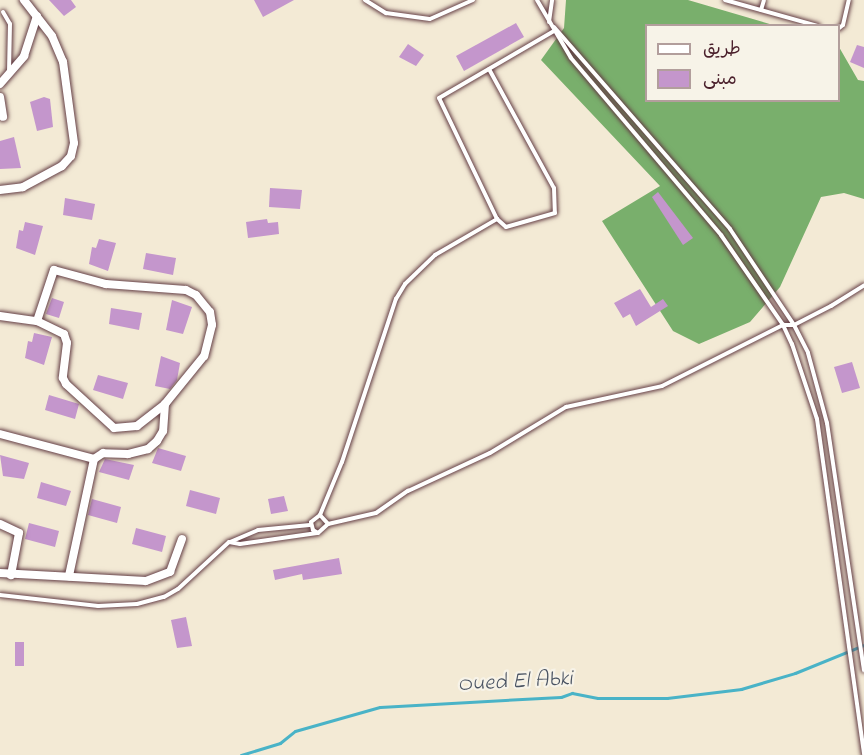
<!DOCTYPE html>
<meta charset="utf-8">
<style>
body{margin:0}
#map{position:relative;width:864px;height:755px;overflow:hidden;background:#f3ead5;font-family:"Indie Flower","Playpen Sans Arabic",sans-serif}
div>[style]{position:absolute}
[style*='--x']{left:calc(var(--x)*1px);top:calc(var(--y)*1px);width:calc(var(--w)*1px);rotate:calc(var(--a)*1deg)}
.forest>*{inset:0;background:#79af6c}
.stream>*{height:3px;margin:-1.5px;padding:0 1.5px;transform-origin:1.5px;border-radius:1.5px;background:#49b3c7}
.building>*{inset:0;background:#c496cc}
.roads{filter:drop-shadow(0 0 2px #633d44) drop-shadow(0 0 2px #633d44)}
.service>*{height:4px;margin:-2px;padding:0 2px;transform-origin:2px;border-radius:2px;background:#fff}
.minor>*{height:8px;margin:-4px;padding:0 4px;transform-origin:4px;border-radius:4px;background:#fff}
span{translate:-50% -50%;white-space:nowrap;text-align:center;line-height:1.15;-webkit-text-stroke:4.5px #f7f3e8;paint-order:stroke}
.water-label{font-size:22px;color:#4a5362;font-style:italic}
.legend{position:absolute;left:645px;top:24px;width:195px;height:78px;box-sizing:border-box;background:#f7f3e8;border:2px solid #b29e9c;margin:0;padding:8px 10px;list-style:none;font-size:18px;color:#4a1f2b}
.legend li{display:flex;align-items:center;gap:12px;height:30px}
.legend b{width:30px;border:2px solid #b29e9c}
</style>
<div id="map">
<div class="forest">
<div style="clip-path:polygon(566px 0,688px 0,773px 25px,646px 26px,646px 100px,838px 100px,839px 47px,858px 80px,864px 81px,864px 199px,844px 193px,821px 197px,780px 287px,750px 322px,699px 344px,673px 331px,602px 221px,660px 186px,541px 60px,564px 28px)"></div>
</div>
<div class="stream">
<div style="--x:241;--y:755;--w:41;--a:-17.1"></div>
<div style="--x:280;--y:743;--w:19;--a:-39"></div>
<div style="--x:295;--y:731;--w:88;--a:-15.8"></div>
<div style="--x:380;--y:707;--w:181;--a:-3.2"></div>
<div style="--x:561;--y:697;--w:12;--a:-20"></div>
<div style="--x:572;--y:693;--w:26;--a:11"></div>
<div style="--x:598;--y:698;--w:69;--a:0"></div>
<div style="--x:667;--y:698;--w:75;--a:-6.9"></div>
<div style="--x:741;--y:689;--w:56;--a:-16.5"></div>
<div style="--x:795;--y:673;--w:74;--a:-22.1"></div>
</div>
<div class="building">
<div style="clip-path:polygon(49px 0,71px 0,76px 7px,64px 16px)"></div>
<div style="clip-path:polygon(254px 0,294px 0,263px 17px)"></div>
<div style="clip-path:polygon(516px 23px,524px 37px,464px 71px,456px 56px)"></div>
<div style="clip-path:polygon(408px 44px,424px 55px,416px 66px,399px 57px)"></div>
<div style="clip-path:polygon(857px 45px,864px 47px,864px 68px,850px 62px)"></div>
<div style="clip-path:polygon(44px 97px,50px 99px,53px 127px,37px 131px,30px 102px)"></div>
<div style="clip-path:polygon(14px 137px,21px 168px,0 169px,0 141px)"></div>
<div style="clip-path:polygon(270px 188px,302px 190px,300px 209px,269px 207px)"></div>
<div style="clip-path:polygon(658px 192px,693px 238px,683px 245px,652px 197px)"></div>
<div style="clip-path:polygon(65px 198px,95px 204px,92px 220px,63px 215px)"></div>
<div style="clip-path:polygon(267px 219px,268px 223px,278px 222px,279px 234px,248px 238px,246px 222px)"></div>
<div style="clip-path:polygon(25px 222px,43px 226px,35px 255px,16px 248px,19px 230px,23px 231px)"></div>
<div style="clip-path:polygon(99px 239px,116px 243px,108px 271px,89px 264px,92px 247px,96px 248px)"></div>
<div style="clip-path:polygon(146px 253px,176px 258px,173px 275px,143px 269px)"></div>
<div style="clip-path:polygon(640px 289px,651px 307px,663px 299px,668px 306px,636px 326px,630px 314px,623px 318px,614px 303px)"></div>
<div style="clip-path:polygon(52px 298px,64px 302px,59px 318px,46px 314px)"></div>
<div style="clip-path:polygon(172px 300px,192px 307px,183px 334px,166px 330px)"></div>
<div style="clip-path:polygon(111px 308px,142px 313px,139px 330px,109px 324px)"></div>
<div style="clip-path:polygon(34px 333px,52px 337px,44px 365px,25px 358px,28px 341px,32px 342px)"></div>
<div style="clip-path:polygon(161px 356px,180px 363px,177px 380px,170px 389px,155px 386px)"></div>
<div style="clip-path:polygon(852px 362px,860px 388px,842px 393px,834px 367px)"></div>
<div style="clip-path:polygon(98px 375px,128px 383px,123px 399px,93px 390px)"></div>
<div style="clip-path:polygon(49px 395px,79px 404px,75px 419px,45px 410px)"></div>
<div style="clip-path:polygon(158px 448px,186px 456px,181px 471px,152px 463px)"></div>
<div style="clip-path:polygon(0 455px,29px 463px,24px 479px,3px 476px)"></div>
<div style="clip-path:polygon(105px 459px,134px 465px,129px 480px,99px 472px)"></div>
<div style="clip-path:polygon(41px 482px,71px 491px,66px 506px,37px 498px)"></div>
<div style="clip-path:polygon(190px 490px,220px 498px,216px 514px,186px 506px)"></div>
<div style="clip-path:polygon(284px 496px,288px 511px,271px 514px,268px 499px)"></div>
<div style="clip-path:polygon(92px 499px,121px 507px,117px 523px,88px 515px)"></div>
<div style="clip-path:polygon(29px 523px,59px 531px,55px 547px,25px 539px)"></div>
<div style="clip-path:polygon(136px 528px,166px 536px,162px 552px,132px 544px)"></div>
<div style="clip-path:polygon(339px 558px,342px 574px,303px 580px,302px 574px,275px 580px,273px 570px)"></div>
<div style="clip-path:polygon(186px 617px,192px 646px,177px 648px,171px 620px)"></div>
<div style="clip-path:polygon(15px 642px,24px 642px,24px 666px,15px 666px)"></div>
</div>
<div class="roads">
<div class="service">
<div style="--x:365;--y:0;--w:25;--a:32"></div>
<div style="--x:386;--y:13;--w:44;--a:7.8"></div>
<div style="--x:430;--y:19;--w:47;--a:-23.8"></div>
<div style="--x:537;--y:0;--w:67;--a:59.6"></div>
<div style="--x:571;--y:58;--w:232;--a:49.7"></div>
<div style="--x:721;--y:235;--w:109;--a:55.4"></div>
<div style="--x:783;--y:325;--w:21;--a:65"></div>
<div style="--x:792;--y:344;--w:79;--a:71.6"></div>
<div style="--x:817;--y:419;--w:339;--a:82"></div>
<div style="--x:725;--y:0;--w:97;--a:15.6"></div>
<div style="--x:761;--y:10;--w:10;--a:-73"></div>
<div style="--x:3;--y:12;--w:14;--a:60"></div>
<div style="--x:10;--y:24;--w:48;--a:91.2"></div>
<div style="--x:549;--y:22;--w:22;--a:-82"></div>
<div style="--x:554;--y:27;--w:268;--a:48.9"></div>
<div style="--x:730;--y:229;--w:115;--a:56.3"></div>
<div style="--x:794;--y:325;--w:31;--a:63"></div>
<div style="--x:808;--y:353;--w:73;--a:74.8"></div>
<div style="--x:827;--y:423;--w:250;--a:81.5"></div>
<div style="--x:838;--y:29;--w:6;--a:-39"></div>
<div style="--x:843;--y:25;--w:26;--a:-77"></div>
<div style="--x:489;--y:69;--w:136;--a:61.4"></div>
<div style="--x:554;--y:188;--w:25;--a:88"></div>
<div style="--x:555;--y:213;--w:51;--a:164.1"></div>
<div style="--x:506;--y:227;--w:12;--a:-138"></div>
<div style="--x:497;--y:219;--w:134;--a:-115.6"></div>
<div style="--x:439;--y:98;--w:133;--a:-30.2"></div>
<div style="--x:320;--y:515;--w:12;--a:48"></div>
<div style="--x:328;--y:524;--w:13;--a:138"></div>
<div style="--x:318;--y:533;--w:6;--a:-149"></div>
<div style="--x:313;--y:530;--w:8;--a:-104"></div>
<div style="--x:311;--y:522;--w:11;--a:-38"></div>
<div style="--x:320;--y:515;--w:57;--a:-67.5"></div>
<div style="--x:342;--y:462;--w:172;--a:-71.7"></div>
<div style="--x:396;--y:299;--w:17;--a:-59"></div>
<div style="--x:405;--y:284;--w:42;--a:-44"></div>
<div style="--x:435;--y:255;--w:72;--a:-30.1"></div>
<div style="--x:328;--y:524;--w:49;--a:-12.9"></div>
<div style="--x:376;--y:513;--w:39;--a:-35"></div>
<div style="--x:408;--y:491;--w:90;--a:-24.9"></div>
<div style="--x:490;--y:453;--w:89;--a:-31.2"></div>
<div style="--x:566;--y:407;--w:98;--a:-12.3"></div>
<div style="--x:662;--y:386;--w:136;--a:-26.8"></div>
<div style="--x:783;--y:325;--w:11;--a:0"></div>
<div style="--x:794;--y:325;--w:42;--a:-27.2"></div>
<div style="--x:831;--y:306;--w:39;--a:-32"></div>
<div style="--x:230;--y:542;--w:30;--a:-23"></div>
<div style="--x:258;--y:530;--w:52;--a:-5.5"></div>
<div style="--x:0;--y:595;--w:99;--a:6.4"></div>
<div style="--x:98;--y:606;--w:39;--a:-3"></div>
<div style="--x:137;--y:604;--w:28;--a:-15"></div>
<div style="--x:164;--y:597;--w:16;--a:-30"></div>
<div style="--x:178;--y:589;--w:69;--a:-42.7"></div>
<div style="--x:229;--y:542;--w:11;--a:10"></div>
<div style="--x:240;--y:544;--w:78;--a:-8.1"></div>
</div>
<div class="minor">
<div style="--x:0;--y:84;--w:37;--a:-49"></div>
<div style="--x:24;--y:56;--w:42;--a:-72"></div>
<div style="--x:0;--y:97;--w:20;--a:81"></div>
<div style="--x:0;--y:190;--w:23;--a:-7"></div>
<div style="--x:23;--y:187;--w:44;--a:-28.3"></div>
<div style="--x:62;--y:166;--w:13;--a:-48"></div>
<div style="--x:71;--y:156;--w:13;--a:-77"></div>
<div style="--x:74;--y:143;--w:82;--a:-97.7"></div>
<div style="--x:63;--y:62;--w:28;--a:-113"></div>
<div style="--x:52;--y:36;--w:46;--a:-127.9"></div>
<div style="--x:0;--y:316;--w:37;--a:8"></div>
<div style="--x:37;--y:321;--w:30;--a:26"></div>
<div style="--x:64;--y:334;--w:9;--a:72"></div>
<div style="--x:67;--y:343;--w:35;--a:97"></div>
<div style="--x:63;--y:378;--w:7;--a:63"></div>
<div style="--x:66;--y:384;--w:65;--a:42.5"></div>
<div style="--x:114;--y:428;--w:23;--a:-5"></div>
<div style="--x:137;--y:426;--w:36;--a:-38"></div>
<div style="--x:37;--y:321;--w:54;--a:-71.6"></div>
<div style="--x:54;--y:270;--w:54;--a:15.1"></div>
<div style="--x:106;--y:284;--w:80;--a:4.3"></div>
<div style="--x:186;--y:290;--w:11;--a:27"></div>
<div style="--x:196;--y:295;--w:22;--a:51"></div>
<div style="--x:210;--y:312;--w:13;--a:81"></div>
<div style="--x:212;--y:325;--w:32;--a:104"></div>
<div style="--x:204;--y:356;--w:62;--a:129.1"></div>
<div style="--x:165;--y:404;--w:27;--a:94"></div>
<div style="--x:163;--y:431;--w:12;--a:121"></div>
<div style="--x:157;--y:441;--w:12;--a:138"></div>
<div style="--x:148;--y:449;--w:21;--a:166"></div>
<div style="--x:128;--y:454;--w:25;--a:-178"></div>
<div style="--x:103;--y:453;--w:11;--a:146"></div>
<div style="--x:0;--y:434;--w:97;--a:14.9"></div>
<div style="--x:94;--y:459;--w:120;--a:102.1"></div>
<div style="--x:0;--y:524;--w:21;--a:25"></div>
<div style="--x:19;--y:533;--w:43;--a:100.8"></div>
<div style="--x:0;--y:573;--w:146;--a:3.1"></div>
<div style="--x:146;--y:581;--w:26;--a:-21"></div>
<div style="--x:170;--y:572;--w:35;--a:-70"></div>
</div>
</div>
<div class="water-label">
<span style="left:515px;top:683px;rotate:-3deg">Oued El Abki</span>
</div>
<ul class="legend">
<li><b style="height:8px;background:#fff"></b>طريق</li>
<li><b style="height:16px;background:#c496cc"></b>مبنى</li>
</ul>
</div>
